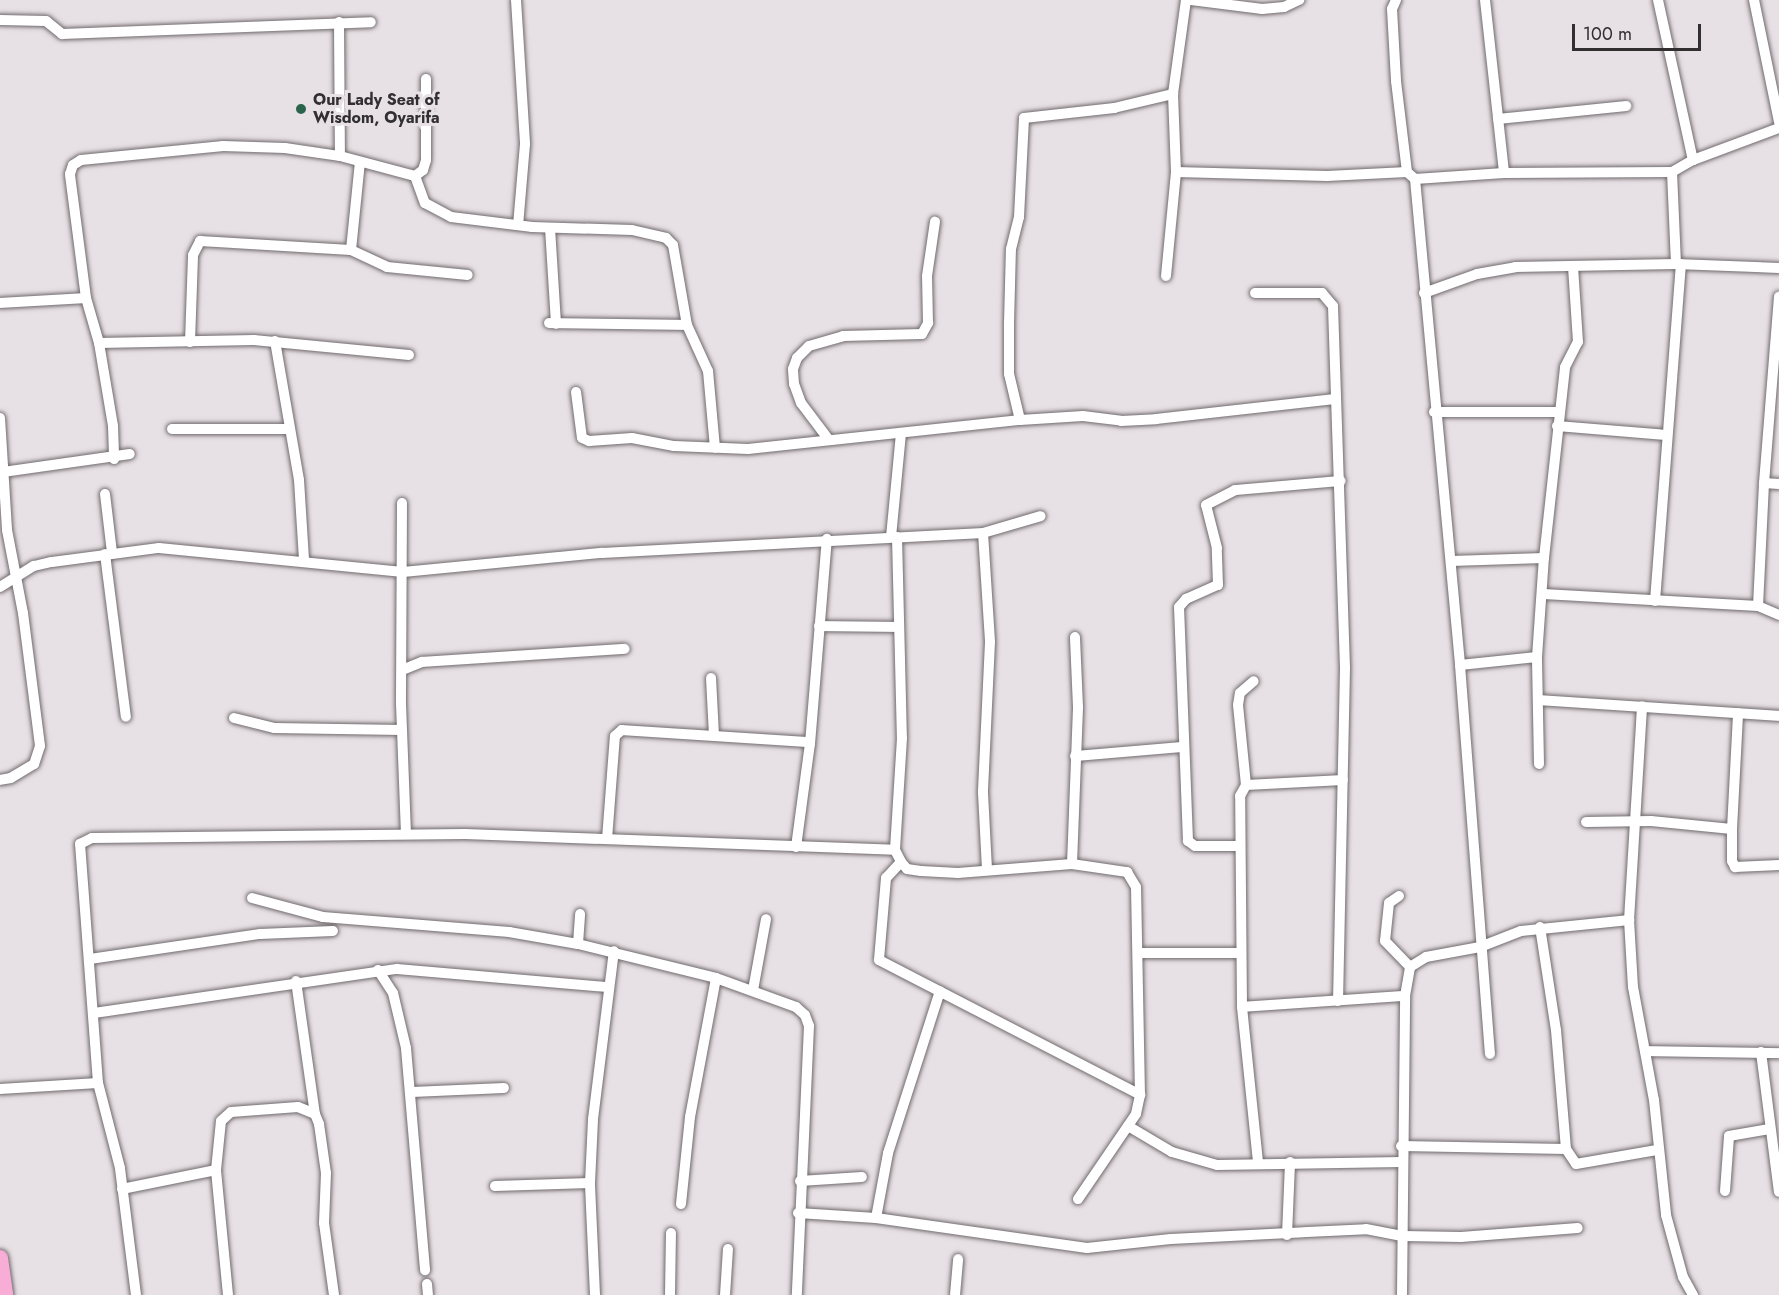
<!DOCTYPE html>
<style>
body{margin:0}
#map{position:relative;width:1779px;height:1295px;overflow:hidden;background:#e7e0e4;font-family:Jost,sans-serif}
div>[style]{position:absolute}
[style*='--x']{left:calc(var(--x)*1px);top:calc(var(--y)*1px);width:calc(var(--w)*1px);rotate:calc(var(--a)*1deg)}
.roads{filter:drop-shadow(0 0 2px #706a6d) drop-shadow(0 0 2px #706a6d)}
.minor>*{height:10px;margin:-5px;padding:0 5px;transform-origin:5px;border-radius:5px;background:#fff}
.highway>*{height:16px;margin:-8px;padding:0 8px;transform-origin:8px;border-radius:8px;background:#f7add6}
.dots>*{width:16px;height:16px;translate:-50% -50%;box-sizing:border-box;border:3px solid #e7e0e4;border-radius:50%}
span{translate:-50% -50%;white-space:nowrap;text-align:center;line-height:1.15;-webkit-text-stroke:6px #e7e0e4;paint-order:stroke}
.poi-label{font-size:16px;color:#312f30;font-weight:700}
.left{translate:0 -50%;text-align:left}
.scale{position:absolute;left:1572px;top:24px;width:129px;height:27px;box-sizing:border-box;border:3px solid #312f30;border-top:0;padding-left:8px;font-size:18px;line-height:21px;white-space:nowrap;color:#312f30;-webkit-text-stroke:4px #e7e0e4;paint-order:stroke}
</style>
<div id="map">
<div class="roads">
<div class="minor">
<div style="--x:516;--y:0;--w:144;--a:86.4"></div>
<div style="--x:525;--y:144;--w:81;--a:94.9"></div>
<div style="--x:1186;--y:0;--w:95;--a:97.9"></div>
<div style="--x:1173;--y:94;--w:78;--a:87.8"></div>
<div style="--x:1176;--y:172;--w:151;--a:1.5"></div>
<div style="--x:1327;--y:176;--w:80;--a:-2.9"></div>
<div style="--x:1191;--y:0;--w:72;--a:7.2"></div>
<div style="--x:1262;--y:9;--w:22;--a:-5"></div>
<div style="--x:1284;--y:7;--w:17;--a:-25"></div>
<div style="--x:1396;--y:0;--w:10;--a:114"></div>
<div style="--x:1392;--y:9;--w:72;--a:86.8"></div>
<div style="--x:1396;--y:81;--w:92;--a:83.1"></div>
<div style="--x:1407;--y:172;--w:11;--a:41"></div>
<div style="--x:1415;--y:179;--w:488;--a:84.7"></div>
<div style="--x:1460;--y:665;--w:390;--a:85.6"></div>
<div style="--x:1485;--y:0;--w:174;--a:83.7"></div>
<div style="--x:1658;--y:0;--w:164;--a:77.7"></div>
<div style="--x:1754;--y:0;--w:125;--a:78.4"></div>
<div style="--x:0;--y:20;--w:46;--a:1.2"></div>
<div style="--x:46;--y:21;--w:21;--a:39"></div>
<div style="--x:62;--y:34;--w:309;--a:-2.2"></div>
<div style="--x:339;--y:22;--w:134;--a:89.6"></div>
<div style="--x:1498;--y:119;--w:129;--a:-5.8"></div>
<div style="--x:1672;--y:172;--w:92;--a:87.5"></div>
<div style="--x:415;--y:176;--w:10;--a:-37"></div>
<div style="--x:423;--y:170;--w:10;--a:-73"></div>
<div style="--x:426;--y:160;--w:81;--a:-90"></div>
<div style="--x:1415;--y:179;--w:89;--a:-3.9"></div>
<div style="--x:1504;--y:173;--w:168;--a:-0.3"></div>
<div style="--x:1672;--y:172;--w:24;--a:-30"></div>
<div style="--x:1693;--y:160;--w:92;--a:-20.4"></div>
<div style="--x:550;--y:228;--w:96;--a:86.4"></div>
<div style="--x:351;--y:250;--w:88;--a:-84.2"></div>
<div style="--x:1166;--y:276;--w:104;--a:-84.5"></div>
<div style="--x:1255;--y:293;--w:67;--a:0"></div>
<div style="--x:1322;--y:293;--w:17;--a:50"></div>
<div style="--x:1333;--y:306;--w:362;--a:88.1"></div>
<div style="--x:1345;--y:668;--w:333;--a:91.2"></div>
<div style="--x:1424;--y:293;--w:56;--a:-19.7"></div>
<div style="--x:1477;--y:274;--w:39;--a:-10"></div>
<div style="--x:1515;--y:267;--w:161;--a:-1.1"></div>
<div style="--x:1676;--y:264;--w:103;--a:2.2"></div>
<div style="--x:0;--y:303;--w:86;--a:-3.3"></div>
<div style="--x:549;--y:323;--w:138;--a:0.8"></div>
<div style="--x:275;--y:341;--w:141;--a:80.2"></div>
<div style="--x:299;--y:480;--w:79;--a:86.4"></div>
<div style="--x:190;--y:342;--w:87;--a:-88"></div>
<div style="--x:193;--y:255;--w:16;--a:-63"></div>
<div style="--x:200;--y:241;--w:151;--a:3.4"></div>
<div style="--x:351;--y:250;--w:40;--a:25"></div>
<div style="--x:387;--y:267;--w:81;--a:5.6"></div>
<div style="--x:99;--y:343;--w:84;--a:80.4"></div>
<div style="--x:113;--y:426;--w:33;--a:88"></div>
<div style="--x:409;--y:355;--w:156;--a:-174.5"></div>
<div style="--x:254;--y:340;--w:155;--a:178.9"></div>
<div style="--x:99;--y:343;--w:47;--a:-106.1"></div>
<div style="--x:86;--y:298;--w:125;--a:-97.4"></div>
<div style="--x:70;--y:174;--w:9;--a:-72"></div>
<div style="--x:73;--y:165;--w:9;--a:-32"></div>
<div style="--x:81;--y:160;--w:143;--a:-5.6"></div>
<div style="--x:223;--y:146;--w:62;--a:1.8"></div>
<div style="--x:285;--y:148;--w:56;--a:8.3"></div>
<div style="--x:340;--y:156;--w:78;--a:14.9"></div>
<div style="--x:415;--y:176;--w:29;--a:70"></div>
<div style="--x:425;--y:203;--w:30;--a:28"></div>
<div style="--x:451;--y:217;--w:82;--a:7"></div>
<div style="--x:532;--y:227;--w:100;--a:1.7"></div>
<div style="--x:632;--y:230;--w:35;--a:13"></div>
<div style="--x:666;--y:238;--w:10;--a:45"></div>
<div style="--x:673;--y:245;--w:81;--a:80.1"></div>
<div style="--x:687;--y:325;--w:51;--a:65.5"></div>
<div style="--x:708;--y:371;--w:77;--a:84.8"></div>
<div style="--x:576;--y:392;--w:46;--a:82.6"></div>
<div style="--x:582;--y:438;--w:8;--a:23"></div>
<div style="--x:589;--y:441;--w:43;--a:-4"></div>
<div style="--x:632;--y:438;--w:43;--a:10.8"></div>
<div style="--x:674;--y:446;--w:74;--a:2.3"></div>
<div style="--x:748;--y:449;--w:274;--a:-6.1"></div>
<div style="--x:1020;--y:420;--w:63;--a:-3.6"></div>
<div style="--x:1083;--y:416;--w:38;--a:7"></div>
<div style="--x:1121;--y:421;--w:35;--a:-3"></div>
<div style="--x:1156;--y:419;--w:180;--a:-6.4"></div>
<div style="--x:1434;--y:412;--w:125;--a:0"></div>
<div style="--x:0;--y:418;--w:112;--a:86.4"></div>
<div style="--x:7;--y:530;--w:85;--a:79.1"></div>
<div style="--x:23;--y:613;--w:134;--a:82.7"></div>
<div style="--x:40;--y:746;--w:19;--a:108"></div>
<div style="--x:34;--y:764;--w:27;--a:149"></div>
<div style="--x:11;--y:778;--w:11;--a:170"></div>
<div style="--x:1020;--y:420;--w:47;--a:-103.4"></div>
<div style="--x:1009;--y:374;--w:51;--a:-90"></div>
<div style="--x:1009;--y:323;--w:74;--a:-88.5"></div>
<div style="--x:1011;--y:249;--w:33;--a:-76"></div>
<div style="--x:1019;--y:217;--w:99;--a:-87.1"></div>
<div style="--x:1024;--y:118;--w:91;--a:-6.3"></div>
<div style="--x:1114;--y:108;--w:61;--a:-13.3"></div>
<div style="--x:1557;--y:426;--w:110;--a:4.7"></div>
<div style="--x:172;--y:429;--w:118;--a:0"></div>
<div style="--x:829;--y:440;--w:46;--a:-127.1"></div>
<div style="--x:801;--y:403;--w:20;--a:-110"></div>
<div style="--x:794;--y:384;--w:15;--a:-94"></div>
<div style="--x:793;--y:369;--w:12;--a:-70"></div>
<div style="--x:797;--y:358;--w:17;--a:-45"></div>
<div style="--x:809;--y:346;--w:35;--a:-16"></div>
<div style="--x:843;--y:336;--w:79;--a:-1.5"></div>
<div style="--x:922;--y:334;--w:13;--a:-61"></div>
<div style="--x:928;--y:323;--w:47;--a:-91.2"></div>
<div style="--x:927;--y:276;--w:55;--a:-81.6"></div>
<div style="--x:3;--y:472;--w:128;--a:-8.1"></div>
<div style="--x:1764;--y:483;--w:187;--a:-85.4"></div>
<div style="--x:105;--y:494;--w:59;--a:83.2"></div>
<div style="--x:402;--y:503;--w:201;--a:90.3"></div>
<div style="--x:401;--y:704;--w:130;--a:87.8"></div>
<div style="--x:983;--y:533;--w:109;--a:86.3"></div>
<div style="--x:990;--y:642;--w:151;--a:92.7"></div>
<div style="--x:983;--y:793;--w:76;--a:87"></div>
<div style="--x:891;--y:537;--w:103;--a:-84.5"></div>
<div style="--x:897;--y:537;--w:201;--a:88.6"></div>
<div style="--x:902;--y:738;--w:112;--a:93.6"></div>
<div style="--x:895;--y:850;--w:13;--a:63"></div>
<div style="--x:901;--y:862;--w:9;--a:49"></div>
<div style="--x:907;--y:869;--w:14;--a:8"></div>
<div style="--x:921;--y:871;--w:37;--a:3"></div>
<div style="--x:958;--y:873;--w:114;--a:-4.5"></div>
<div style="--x:1072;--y:864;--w:56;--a:8.3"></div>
<div style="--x:1127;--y:872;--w:17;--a:59"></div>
<div style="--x:1136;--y:887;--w:208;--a:88.9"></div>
<div style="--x:1140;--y:1095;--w:19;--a:102"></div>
<div style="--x:1136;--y:1114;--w:103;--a:124.3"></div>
<div style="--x:105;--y:554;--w:164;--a:82.7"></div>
<div style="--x:1451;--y:561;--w:93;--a:-1.8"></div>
<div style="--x:0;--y:587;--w:40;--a:-32"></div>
<div style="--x:34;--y:566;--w:18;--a:-13"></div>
<div style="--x:52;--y:562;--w:108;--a:-7.5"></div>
<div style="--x:159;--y:548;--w:245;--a:5.6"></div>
<div style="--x:403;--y:572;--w:200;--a:-5.5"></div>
<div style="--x:602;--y:553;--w:382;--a:-3"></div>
<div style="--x:983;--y:533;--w:60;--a:-16.3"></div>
<div style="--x:1544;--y:594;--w:214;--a:3.2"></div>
<div style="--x:1758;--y:606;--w:123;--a:-87.2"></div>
<div style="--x:1764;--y:483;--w:15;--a:4"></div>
<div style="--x:1655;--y:601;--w:338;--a:-85.6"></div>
<div style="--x:1758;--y:606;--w:23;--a:23"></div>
<div style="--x:819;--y:626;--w:79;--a:0.7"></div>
<div style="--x:1460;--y:665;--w:77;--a:-5.9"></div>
<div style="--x:402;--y:670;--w:22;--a:-22"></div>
<div style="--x:422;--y:662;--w:203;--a:-3.7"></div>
<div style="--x:711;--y:678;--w:58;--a:87"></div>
<div style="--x:1539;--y:700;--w:241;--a:3.8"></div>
<div style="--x:234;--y:718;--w:41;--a:14"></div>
<div style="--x:274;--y:728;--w:128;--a:0.9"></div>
<div style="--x:1075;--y:756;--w:108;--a:-4.8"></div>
<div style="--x:1539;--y:764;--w:107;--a:-91.1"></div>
<div style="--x:1537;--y:657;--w:99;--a:-86"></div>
<div style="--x:1544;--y:558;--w:192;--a:-83.7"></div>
<div style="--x:1565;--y:367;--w:28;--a:-63"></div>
<div style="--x:1578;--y:342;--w:75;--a:-93.8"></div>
<div style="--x:1246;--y:785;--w:80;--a:-95.7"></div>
<div style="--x:1238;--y:705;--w:12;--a:-81"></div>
<div style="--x:1240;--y:693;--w:18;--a:-41"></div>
<div style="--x:1586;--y:822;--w:65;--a:-0.9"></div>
<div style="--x:1651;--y:821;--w:81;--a:5.6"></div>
<div style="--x:1732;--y:829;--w:32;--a:90"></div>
<div style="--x:1732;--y:861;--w:7;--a:63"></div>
<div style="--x:1735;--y:867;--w:44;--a:-2.6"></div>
<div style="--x:1732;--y:829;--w:116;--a:-87"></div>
<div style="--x:607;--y:839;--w:103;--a:-85.6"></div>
<div style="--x:615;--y:736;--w:9;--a:-41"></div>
<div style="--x:622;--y:730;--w:188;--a:3.7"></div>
<div style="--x:1239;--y:846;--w:44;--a:180"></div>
<div style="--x:1195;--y:846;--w:9;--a:-144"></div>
<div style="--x:1188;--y:841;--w:234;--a:-92.2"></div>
<div style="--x:1179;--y:607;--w:11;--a:-49"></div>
<div style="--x:1186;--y:599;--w:35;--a:-24"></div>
<div style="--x:1218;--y:585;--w:37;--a:-92"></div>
<div style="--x:1217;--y:548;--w:44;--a:-104.3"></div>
<div style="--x:1206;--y:505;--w:33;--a:-27"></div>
<div style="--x:1235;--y:490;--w:106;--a:-4.9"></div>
<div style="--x:796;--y:847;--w:104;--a:-82.3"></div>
<div style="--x:810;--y:744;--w:206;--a:-85.3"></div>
<div style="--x:901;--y:862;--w:22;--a:133"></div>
<div style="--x:886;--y:878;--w:82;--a:94.9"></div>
<div style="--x:879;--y:960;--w:294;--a:27.3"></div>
<div style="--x:1072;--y:864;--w:157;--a:-87.8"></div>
<div style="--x:1078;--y:707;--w:70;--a:-92.5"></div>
<div style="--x:1399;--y:896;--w:12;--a:145"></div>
<div style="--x:1389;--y:903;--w:38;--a:96"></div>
<div style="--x:1385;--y:941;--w:36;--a:46"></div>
<div style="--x:252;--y:898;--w:73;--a:15"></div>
<div style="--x:323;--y:917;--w:187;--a:4.6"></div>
<div style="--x:509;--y:932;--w:70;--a:9.9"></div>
<div style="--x:578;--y:944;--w:142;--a:13.8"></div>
<div style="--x:716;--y:978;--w:85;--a:19.9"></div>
<div style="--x:796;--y:1007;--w:12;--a:42"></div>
<div style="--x:805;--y:1015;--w:12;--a:70"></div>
<div style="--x:809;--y:1026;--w:269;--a:92.6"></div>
<div style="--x:1629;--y:920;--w:67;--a:86.6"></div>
<div style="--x:1633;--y:987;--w:115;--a:79.5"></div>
<div style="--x:1654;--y:1100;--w:116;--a:84"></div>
<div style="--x:1666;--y:1215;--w:64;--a:74.7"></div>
<div style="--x:1683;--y:1277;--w:21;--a:61"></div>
<div style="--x:1540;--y:927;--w:104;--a:81.2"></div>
<div style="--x:1556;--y:1030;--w:119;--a:85.2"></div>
<div style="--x:578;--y:944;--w:30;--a:-86"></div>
<div style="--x:1139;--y:953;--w:101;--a:0"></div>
<div style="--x:90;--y:959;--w:172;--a:-8.4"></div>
<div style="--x:260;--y:934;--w:73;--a:-2.4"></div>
<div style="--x:378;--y:970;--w:27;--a:57"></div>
<div style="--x:393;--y:993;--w:57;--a:76.7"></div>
<div style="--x:406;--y:1048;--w:223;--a:85.1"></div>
<div style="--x:296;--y:981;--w:134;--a:81.9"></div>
<div style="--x:753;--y:990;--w:72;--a:-79.6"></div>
<div style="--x:1242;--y:1007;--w:163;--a:-3.9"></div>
<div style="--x:94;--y:1013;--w:306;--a:-8.3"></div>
<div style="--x:397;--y:969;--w:212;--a:4.9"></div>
<div style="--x:1645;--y:1051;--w:134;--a:0.9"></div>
<div style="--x:1761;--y:1052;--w:141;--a:82.7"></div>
<div style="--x:0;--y:1089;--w:98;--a:-3.5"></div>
<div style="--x:412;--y:1092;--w:92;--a:-2.5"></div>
<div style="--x:1128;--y:1126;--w:51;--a:30.6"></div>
<div style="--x:1172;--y:1152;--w:47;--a:16.1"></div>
<div style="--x:1217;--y:1165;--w:185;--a:-0.9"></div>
<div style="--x:1401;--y:1146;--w:165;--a:1"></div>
<div style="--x:1566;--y:1149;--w:18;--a:56"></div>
<div style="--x:1576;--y:1164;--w:82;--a:-9.8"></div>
<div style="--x:1258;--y:1162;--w:156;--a:-95.9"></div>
<div style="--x:1242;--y:1007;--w:211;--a:-90.5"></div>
<div style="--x:1240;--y:796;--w:13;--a:-61"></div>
<div style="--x:1246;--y:785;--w:97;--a:-3"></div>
<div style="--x:800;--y:1181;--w:62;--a:-3.7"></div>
<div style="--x:495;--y:1186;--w:95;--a:-1.8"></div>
<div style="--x:122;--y:1189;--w:96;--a:-11.4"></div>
<div style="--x:1725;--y:1191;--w:55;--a:-85.8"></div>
<div style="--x:1729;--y:1136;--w:41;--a:-9.9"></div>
<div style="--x:681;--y:1204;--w:87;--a:-84.1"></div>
<div style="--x:690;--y:1117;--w:141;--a:-79.4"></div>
<div style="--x:798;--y:1213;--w:78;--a:3.7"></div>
<div style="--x:876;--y:1218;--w:213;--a:8.1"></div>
<div style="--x:1087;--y:1248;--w:84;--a:-6.1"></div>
<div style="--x:1171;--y:1239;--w:195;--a:-2.9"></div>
<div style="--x:1366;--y:1229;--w:38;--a:11"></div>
<div style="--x:1403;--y:1236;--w:58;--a:1"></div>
<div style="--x:1461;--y:1237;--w:117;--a:-4.4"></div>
<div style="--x:876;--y:1218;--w:66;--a:-79.5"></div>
<div style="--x:888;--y:1153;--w:170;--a:-72.2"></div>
<div style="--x:1287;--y:1235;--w:73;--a:-87.6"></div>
<div style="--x:427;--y:1284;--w:11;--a:85"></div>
<div style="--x:136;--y:1295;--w:128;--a:-97.2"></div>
<div style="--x:120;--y:1168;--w:88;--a:-104.5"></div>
<div style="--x:98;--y:1083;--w:240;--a:-94.3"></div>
<div style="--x:80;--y:844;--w:13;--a:-27"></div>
<div style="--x:92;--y:838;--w:373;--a:-0.6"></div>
<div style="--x:465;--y:834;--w:430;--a:2.1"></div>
<div style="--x:228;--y:1295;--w:126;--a:-95.5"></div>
<div style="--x:216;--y:1170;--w:49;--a:-84.2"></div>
<div style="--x:221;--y:1121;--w:13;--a:-42"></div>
<div style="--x:231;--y:1112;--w:67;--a:-4.3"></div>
<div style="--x:298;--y:1107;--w:18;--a:22"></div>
<div style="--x:315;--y:1114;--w:11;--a:68"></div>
<div style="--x:319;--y:1124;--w:49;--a:81.9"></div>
<div style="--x:326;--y:1173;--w:50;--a:92.3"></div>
<div style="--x:324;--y:1223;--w:73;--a:82.1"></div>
<div style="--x:595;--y:1295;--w:112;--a:-92.6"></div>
<div style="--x:590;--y:1183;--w:64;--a:-87.3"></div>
<div style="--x:593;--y:1119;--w:169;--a:-82.9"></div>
<div style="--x:670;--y:1295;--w:62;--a:-89.1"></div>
<div style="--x:725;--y:1295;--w:46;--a:-86.3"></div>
<div style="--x:955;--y:1295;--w:36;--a:-85"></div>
<div style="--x:1402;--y:1295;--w:299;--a:-89.4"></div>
<div style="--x:1405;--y:996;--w:29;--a:-80"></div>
<div style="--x:1410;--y:967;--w:19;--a:-32"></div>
<div style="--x:1426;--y:957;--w:55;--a:-10.5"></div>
<div style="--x:1480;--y:947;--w:44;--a:-21.3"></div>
<div style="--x:1521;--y:931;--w:109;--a:-5.8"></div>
<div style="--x:1629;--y:920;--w:214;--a:-86.5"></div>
</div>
<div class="highway">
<div style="--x:0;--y:1258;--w:37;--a:82"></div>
</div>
</div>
<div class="dots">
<div style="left:301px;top:109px;background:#2a644d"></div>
</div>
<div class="poi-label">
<span class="left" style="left:313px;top:109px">Our Lady Seat of<br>Wisdom, Oyarifa</span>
</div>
<div class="scale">100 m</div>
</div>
